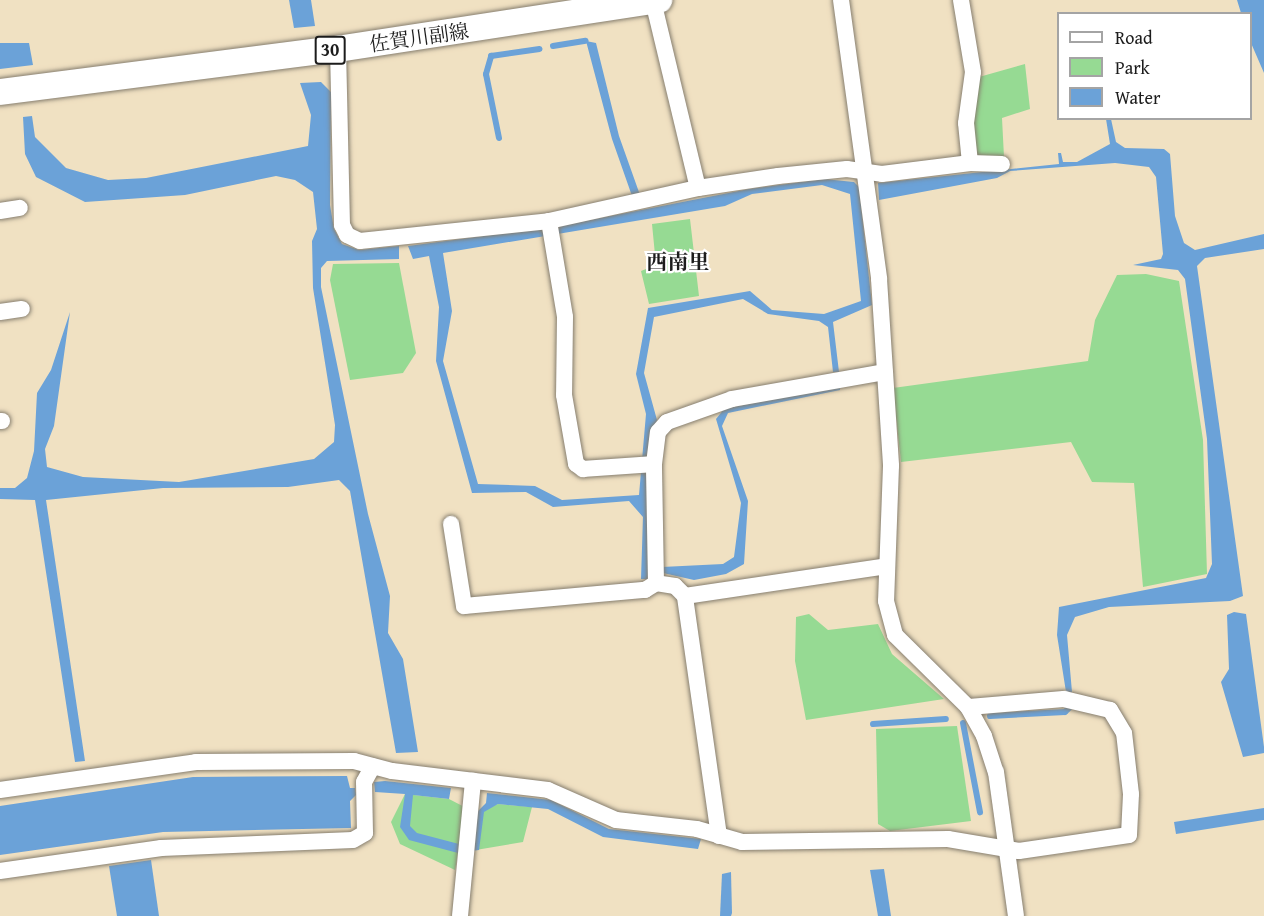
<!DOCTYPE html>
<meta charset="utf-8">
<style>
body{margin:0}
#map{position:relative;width:1264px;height:916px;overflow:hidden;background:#f0e1c2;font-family:"Gentium Book Plus","Noto Serif JP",serif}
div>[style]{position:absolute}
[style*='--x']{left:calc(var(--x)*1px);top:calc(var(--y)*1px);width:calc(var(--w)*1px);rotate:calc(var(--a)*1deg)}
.green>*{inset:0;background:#96da93}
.water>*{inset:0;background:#6ba2d8}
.stream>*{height:6px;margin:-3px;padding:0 3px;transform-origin:3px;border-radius:3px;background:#6ba2d8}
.roads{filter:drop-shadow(0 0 2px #867e6f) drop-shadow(0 0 2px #867e6f)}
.street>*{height:16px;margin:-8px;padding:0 8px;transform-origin:8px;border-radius:8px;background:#fff}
.primary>*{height:26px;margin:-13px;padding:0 13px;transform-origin:13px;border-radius:13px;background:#fff}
span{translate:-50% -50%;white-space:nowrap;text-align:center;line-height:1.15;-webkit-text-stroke:4.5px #fff;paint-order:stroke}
.shield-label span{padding:2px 4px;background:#fff;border:2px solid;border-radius:4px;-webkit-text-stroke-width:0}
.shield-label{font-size:18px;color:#1c1c1c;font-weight:700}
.street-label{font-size:20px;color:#1c1c1c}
.neighbourhood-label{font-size:21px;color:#1c1c1c;font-weight:700}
.legend{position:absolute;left:1057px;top:12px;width:195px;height:108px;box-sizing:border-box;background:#fff;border:2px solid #a4a4a4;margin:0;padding:8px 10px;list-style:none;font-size:18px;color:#1c1c1c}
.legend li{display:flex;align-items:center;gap:12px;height:30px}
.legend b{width:30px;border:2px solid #a4a4a4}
</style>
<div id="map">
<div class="green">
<div style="clip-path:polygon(1025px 64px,1030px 109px,1002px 118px,1004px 157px,978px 159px,973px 125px,979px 77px)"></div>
<div style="clip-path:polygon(690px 219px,699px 296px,649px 304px,641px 271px,656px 265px,652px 224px)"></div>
<div style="clip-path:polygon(399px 263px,416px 353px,403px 373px,350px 380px,330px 280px,333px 264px)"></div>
<div style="clip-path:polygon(1146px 274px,1179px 281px,1203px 440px,1207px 574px,1143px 587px,1134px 483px,1092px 482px,1071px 442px,901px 462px,893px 388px,1088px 361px,1095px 320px,1117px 275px)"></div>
<div style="clip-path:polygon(809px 614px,828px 630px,878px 624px,892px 654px,944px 699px,806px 720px,795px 661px,796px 617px)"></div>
<div style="clip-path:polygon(957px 726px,971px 821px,890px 831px,878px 824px,876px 729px)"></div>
<div style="clip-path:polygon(405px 794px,449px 799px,476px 813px,498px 804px,532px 807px,523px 842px,458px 853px,455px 870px,400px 844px,391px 822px)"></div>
</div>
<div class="water">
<div style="clip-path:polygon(289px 0,311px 0,315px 26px,294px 28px)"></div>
<div style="clip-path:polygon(1237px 0,1264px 0,1264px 73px,1251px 43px,1250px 14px,1241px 13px)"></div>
<div style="clip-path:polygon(586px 41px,596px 43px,619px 136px,640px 195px,632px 196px,612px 139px)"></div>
<div style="clip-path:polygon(0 43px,29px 43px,33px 65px,0 69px)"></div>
<div style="clip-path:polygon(321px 82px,331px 92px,330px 205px,334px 229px,342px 244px,359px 250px,399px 246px,399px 259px,327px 261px,321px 268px,321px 287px,368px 514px,390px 596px,388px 633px,403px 659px,418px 752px,396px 753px,350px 491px,339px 480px,288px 487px,163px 488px,46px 500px,85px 761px,75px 762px,35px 500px,0 499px,0 488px,15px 488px,27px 478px,34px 451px,37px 393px,51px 370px,70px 312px,54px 426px,45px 449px,47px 467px,83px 477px,179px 482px,314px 459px,334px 442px,335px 425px,313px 288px,312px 241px,317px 229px,313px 192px,295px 180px,276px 176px,185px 195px,85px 202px,36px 177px,25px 154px,23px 117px,32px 116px,35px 137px,66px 168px,108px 180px,146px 178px,308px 146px,311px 115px,300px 83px)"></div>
<div style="clip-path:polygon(1106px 119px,1111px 119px,1116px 142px,1125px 148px,1164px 149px,1170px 154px,1175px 216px,1184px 243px,1195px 250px,1264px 234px,1264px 249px,1205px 258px,1197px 266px,1243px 596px,1230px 601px,1109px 607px,1075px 617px,1067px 635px,1072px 692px,1066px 692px,1057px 635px,1059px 607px,1206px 578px,1212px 564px,1207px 439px,1185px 279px,1178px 270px,1133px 265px,1161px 259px,1163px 254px,1156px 177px,1149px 167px,1115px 163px,1010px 171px,997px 178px,879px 200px,878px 183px,1059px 164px,1058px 153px,1061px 153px,1063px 162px,1077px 162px,1110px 144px)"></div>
<div style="clip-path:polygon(evenodd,824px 179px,854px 182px,859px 187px,872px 305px,833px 322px,839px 372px,833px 372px,828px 327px,819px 321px,768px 314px,743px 299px,654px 317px,644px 373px,657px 420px,647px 459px,649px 579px,641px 579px,643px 517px,629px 501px,553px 507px,526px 492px,472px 493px,436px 361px,439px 307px,429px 256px,413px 259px,408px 246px,559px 226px,749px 189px,824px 179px,822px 185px,850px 194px,861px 301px,824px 314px,772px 310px,750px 291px,648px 308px,636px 374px,646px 414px,639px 495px,562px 500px,535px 486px,478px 484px,443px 361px,452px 311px,443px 253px,725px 206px,752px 194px,822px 185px)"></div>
<div style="clip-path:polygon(840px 385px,840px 390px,728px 413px,722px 426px,748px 501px,744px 564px,726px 574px,694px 580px,663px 573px,662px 567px,723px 564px,734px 557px,741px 503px,716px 419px,724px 409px)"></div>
<div style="clip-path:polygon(1234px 612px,1246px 614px,1264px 747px,1264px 753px,1243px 757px,1221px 682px,1229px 669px,1227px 615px)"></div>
<div style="clip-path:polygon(347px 776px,350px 788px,355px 788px,356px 795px,350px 801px,351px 828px,163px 832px,0 855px,0 806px,193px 777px)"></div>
<div style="clip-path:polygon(385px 781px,451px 788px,449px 799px,413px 795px,410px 826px,417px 833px,459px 844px,458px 853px,409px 840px,400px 827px,405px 794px,375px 792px,374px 782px)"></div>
<div style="clip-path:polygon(487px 793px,551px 800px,609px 829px,701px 839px,698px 849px,603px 837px,548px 809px,498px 804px,484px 812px,479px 850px,471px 851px,476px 813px,486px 803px)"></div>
<div style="clip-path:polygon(1264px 808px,1264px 820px,1176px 834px,1174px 822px)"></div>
<div style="clip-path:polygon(151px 860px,159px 916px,117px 916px,109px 866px)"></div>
<div style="clip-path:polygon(884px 869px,891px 916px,878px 916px,870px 870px)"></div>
<div style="clip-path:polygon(731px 872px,732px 913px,731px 916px,720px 916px,722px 874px)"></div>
</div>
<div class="stream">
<div style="--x:553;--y:46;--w:33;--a:-9"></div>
<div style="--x:499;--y:138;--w:65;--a:-101.5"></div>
<div style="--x:486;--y:74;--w:19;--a:-74"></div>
<div style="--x:491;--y:56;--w:49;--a:-8.3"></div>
<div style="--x:990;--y:716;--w:75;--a:-3.1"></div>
<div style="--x:1065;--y:712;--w:6;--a:-45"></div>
<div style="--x:963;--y:723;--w:91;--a:79.2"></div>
<div style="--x:873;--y:724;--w:73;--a:-3.9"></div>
</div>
<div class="roads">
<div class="street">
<div style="--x:841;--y:0;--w:282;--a:82.2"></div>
<div style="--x:879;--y:279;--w:187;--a:86.3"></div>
<div style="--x:891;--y:466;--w:135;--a:92.1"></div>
<div style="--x:886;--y:601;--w:35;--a:75"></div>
<div style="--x:895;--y:635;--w:103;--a:44.6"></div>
<div style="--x:968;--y:707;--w:33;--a:61"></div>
<div style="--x:984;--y:736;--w:38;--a:72"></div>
<div style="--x:996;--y:772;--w:145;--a:82.1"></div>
<div style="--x:653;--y:1;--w:192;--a:76.5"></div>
<div style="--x:338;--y:49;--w:176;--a:88.7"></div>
<div style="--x:342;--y:225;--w:11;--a:63"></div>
<div style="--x:347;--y:235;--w:14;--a:25"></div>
<div style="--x:360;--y:241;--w:190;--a:-6"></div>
<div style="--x:549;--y:221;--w:153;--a:-12.5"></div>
<div style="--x:698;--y:188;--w:81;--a:-8.5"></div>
<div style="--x:778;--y:176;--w:69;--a:-5.8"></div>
<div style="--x:847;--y:169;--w:35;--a:8"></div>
<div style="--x:882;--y:174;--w:89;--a:-7.1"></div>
<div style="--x:970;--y:163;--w:40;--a:-95.7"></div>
<div style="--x:966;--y:123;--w:51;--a:-82.2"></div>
<div style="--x:973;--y:72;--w:73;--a:-99.5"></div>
<div style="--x:970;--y:163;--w:32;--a:2"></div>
<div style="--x:0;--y:211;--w:20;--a:-9"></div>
<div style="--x:549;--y:221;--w:97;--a:80.5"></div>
<div style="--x:565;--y:317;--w:78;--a:90.7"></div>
<div style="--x:564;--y:395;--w:70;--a:80.1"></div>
<div style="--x:576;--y:464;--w:9;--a:36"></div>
<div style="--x:583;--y:469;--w:71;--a:-4"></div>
<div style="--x:0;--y:312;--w:22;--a:-8"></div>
<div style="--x:0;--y:421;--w:2;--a:0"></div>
<div style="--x:451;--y:524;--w:83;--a:81"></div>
<div style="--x:464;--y:606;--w:182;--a:-5.1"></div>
<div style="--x:645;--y:590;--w:13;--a:-32"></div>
<div style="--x:685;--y:596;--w:204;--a:-8.4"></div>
<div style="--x:0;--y:790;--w:198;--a:-8.1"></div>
<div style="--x:196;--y:762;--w:158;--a:-0.4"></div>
<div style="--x:354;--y:761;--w:39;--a:15"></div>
<div style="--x:392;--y:771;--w:157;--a:6.9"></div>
<div style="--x:548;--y:790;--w:74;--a:23.8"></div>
<div style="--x:616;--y:820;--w:81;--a:6.3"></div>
<div style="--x:697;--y:829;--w:47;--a:16.1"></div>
<div style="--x:742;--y:842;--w:206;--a:-0.8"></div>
<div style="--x:948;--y:839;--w:72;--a:9.6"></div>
<div style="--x:1019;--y:851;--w:111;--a:-8.3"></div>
<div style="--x:1129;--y:835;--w:41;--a:-87.2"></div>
<div style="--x:1131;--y:794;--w:61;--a:-96.5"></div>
<div style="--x:1124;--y:733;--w:27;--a:-121"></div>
<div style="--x:1110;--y:710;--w:47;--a:-166.6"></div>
<div style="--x:1064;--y:699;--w:96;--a:175.2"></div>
<div style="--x:719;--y:836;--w:242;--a:-98.1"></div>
<div style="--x:685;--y:596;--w:14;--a:-135"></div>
<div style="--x:675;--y:586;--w:19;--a:-171"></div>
<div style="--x:656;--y:583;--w:119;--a:-91"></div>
<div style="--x:654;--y:464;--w:32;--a:-83"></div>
<div style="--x:658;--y:432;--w:13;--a:-48"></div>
<div style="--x:667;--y:422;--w:69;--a:-19.5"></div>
<div style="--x:732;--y:399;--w:155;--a:-10"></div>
<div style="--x:0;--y:871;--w:163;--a:-8.1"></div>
<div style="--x:161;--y:848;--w:192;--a:-2.4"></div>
<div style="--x:353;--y:840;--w:14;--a:-30"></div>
<div style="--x:365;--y:833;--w:51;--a:-91.1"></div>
<div style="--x:364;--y:782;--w:18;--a:-61"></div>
<div style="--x:460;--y:916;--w:136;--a:-84.5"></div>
</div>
<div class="primary">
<div style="--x:0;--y:92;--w:341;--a:-7.3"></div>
<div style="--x:338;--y:49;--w:325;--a:-8.7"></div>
</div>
</div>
<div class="shield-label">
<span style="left:330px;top:50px">30</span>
</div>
<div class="street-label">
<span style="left:419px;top:37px;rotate:-8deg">佐賀川副線</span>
</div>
<div class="neighbourhood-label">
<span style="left:678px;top:262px">西南里</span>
</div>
<ul class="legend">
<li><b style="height:8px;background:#fff"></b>Road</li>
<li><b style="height:16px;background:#96da93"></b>Park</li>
<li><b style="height:16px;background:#6ba2d8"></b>Water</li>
</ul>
</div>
